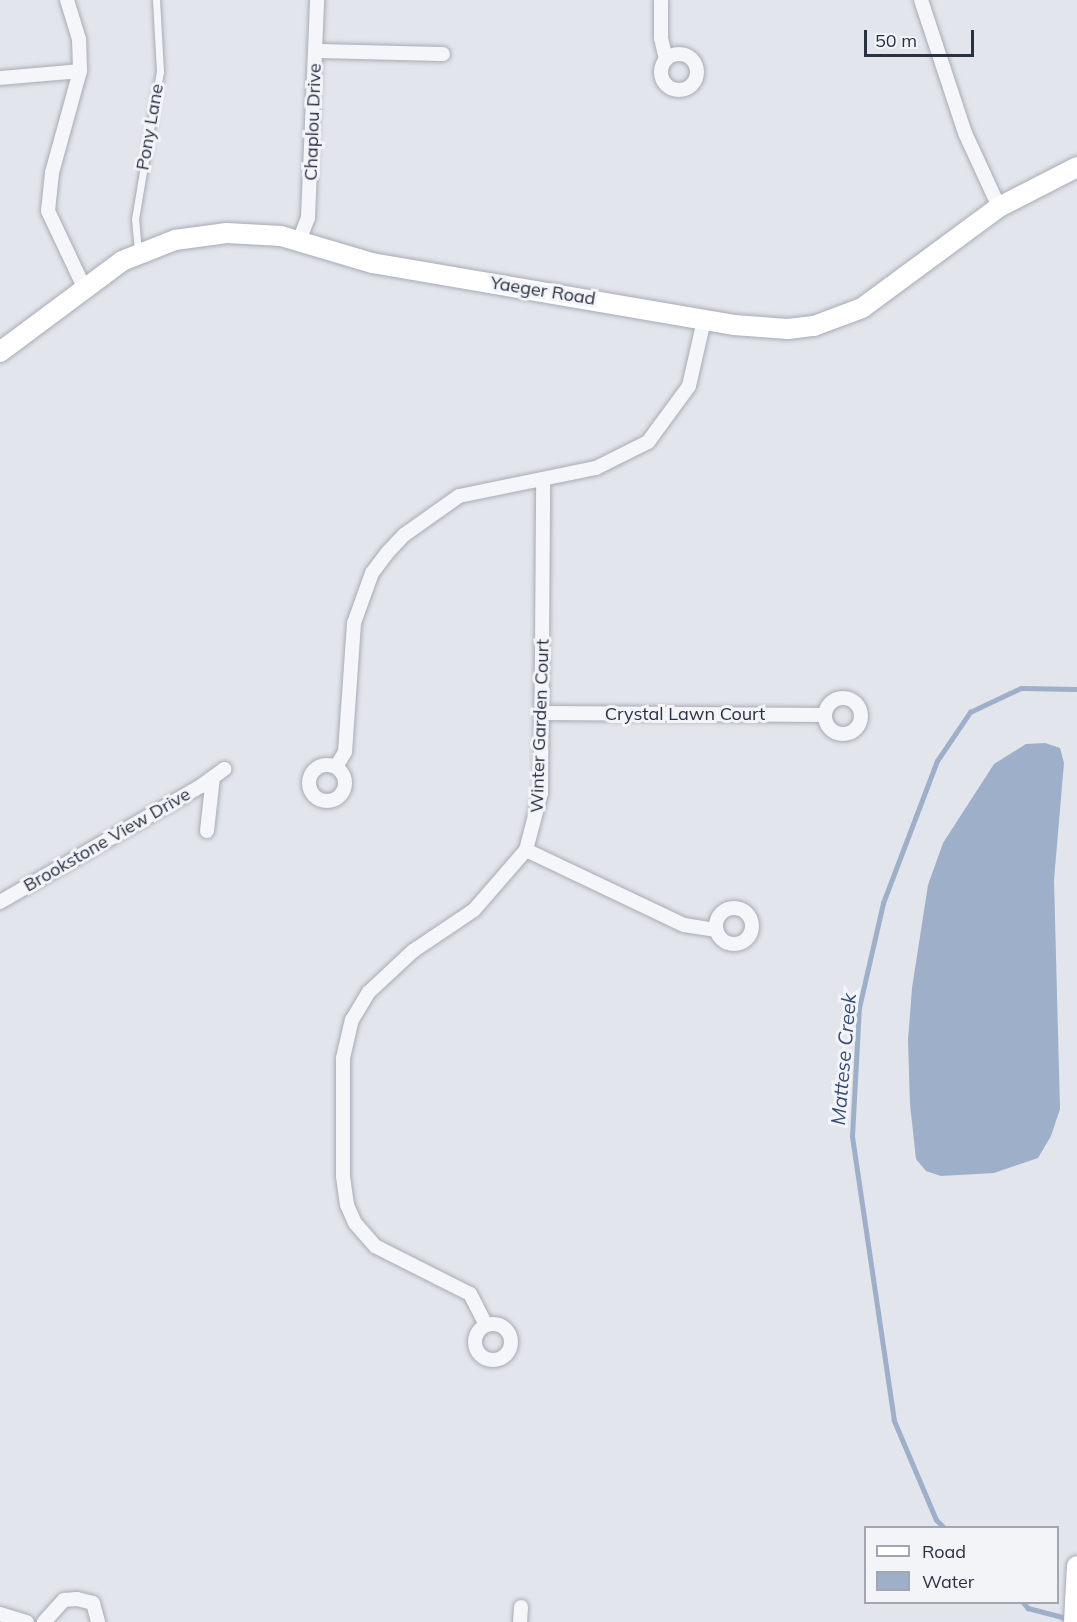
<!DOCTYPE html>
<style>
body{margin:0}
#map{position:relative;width:1077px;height:1622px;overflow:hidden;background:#e2e5eb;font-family:Mulish,sans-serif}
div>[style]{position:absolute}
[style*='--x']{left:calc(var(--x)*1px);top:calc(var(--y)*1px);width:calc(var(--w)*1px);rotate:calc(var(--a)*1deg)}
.water>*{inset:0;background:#9eafca}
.stream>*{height:4.5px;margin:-2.25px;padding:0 2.25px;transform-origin:2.25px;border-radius:2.25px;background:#9eafca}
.roads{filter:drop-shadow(0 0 2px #a7abb5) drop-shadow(0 0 2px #a7abb5)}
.lane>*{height:7px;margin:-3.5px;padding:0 3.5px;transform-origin:3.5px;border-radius:3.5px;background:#f5f6f9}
.street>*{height:14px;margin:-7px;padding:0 7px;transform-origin:7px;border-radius:7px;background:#f5f6f9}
.street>.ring{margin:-7px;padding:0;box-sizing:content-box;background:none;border:14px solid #f5f6f9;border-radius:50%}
.secondary>*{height:20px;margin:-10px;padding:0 10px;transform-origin:10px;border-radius:10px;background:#fff}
span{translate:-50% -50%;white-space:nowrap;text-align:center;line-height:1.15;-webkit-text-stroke:6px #f2f4f8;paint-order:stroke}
.street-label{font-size:18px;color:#2a3143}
.water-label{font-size:20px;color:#344c77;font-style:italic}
.legend{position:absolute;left:864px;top:1526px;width:195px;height:78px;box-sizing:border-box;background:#f2f4f8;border:2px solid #a2a6b0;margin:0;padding:8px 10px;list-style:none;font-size:18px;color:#2a3143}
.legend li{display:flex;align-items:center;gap:12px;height:30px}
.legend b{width:30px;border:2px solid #a2a6b0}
.scale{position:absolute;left:864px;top:30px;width:110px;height:27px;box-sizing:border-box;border:3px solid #2a3143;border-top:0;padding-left:8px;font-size:18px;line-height:21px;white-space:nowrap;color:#2a3143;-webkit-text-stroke:4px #f2f4f8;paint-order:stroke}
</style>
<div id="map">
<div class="water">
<div style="clip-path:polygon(1045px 743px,1060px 748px,1064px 763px,1054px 880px,1060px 1109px,1051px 1136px,1038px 1158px,994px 1173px,941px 1176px,926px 1171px,916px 1159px,910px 1104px,908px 1040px,912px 988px,928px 885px,943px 843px,994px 764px,1026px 744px)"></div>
</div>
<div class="stream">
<div style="--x:944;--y:1528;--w:11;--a:-135"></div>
<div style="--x:936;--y:1520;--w:108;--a:-113"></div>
<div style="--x:894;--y:1421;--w:288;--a:-98.4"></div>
<div style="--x:852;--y:1136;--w:128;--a:-86.9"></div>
<div style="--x:859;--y:1008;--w:108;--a:-77.1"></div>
<div style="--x:883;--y:903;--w:152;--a:-69.2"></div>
<div style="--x:937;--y:761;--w:59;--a:-56"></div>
<div style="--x:970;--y:712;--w:56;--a:-25.2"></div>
<div style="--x:1021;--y:688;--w:56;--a:1"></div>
<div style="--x:1023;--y:1602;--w:8;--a:50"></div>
<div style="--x:1028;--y:1608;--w:43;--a:14.7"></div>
</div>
<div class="roads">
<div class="lane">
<div style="--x:138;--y:252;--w:33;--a:-95"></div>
<div style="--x:135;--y:219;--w:150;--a:-80.4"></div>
<div style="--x:160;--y:71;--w:71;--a:-93.2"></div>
</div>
<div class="street">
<div style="--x:67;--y:0;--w:41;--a:72.9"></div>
<div style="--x:79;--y:39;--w:32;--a:88"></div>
<div style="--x:80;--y:71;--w:106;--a:105.4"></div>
<div style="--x:52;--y:173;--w:38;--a:96"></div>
<div style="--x:48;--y:211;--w:84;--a:64.7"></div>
<div style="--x:661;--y:0;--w:38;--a:90"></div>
<div style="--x:661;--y:38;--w:22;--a:77"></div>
<div style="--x:921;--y:0;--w:140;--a:71.7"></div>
<div style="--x:965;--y:133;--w:81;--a:65.3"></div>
<div style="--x:316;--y:51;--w:127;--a:1.4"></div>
<div class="ring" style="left:661px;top:54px;width:22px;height:22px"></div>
<div style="--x:0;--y:78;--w:80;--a:-5"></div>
<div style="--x:299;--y:241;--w:25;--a:-69"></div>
<div style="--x:308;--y:218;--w:218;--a:-87.6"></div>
<div class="ring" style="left:825px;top:698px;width:22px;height:22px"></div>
<div style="--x:544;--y:713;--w:281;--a:0.4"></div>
<div class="ring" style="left:309px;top:765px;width:22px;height:22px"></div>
<div style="--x:336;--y:767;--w:17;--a:-59"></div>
<div style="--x:345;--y:752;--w:129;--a:-86"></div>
<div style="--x:354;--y:623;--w:53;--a:-70.2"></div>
<div style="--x:372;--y:573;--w:26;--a:-53"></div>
<div style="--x:388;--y:552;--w:23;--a:-47"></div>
<div style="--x:404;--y:535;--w:67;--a:-35.3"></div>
<div style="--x:459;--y:496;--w:140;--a:-11.6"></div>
<div style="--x:596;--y:468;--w:58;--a:-26.6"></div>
<div style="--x:648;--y:442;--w:69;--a:-53.8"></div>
<div style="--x:689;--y:386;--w:68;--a:-77.2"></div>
<div style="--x:207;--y:831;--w:54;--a:-83.7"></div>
<div style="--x:526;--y:850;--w:175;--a:25.4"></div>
<div style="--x:684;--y:925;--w:33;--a:9"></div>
<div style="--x:0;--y:902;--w:232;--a:-30"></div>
<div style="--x:201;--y:786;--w:29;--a:-36"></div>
<div class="ring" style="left:716px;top:908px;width:22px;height:22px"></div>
<div class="ring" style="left:475px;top:1324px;width:22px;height:22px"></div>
<div style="--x:486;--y:1325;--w:35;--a:-117"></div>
<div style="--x:470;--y:1294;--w:106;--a:-153.2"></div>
<div style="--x:375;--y:1246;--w:30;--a:-131"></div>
<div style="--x:355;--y:1223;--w:20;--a:-114"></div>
<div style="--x:347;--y:1205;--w:29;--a:-98"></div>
<div style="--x:343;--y:1176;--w:118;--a:-90"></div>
<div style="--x:343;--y:1058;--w:39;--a:-77"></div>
<div style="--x:352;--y:1020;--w:33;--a:-59"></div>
<div style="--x:369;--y:992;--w:60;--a:-43"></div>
<div style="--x:413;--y:951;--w:73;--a:-33.9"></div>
<div style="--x:474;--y:910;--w:79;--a:-49.1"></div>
<div style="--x:526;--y:850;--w:59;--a:-75.3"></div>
<div style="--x:541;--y:793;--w:313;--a:-89.6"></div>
<div style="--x:0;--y:1614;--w:28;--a:17"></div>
<div style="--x:44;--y:1622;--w:30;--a:-48"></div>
<div style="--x:64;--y:1600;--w:13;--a:-4"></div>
<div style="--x:77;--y:1599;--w:16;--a:14"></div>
<div style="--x:93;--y:1603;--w:20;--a:75"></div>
<div style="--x:520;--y:1622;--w:15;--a:-86"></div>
</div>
<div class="secondary">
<div style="--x:0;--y:352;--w:152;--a:-36.7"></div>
<div style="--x:122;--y:261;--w:57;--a:-21.6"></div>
<div style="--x:175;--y:240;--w:52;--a:-7.7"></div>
<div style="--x:227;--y:233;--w:54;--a:3.2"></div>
<div style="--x:281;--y:236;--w:95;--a:16.5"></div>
<div style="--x:372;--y:263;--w:367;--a:9.7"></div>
<div style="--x:734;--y:325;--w:54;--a:4.2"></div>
<div style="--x:788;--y:329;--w:26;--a:-7"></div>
<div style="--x:814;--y:326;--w:51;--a:-20.6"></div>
<div style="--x:862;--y:308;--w:170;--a:-36.4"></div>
<div style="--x:999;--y:207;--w:88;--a:-27.1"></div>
<div style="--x:1074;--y:1622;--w:56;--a:-86.9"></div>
</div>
</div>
<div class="street-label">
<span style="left:313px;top:122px;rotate:-88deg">Chaplou Drive</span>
<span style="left:150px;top:127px;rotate:-80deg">Pony Lane</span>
<span style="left:543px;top:291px;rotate:9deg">Yaeger Road</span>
<span style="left:685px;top:714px">Crystal Lawn Court</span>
<span style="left:540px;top:726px;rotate:-88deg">Winter Garden Court</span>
<span style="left:107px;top:840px;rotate:-30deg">Brookstone View Drive</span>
</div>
<div class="water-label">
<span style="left:843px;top:1059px;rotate:-85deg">Mattese Creek</span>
</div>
<ul class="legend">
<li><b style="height:8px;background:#fff"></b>Road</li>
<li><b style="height:16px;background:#9eafca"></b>Water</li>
</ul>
<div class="scale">50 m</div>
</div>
